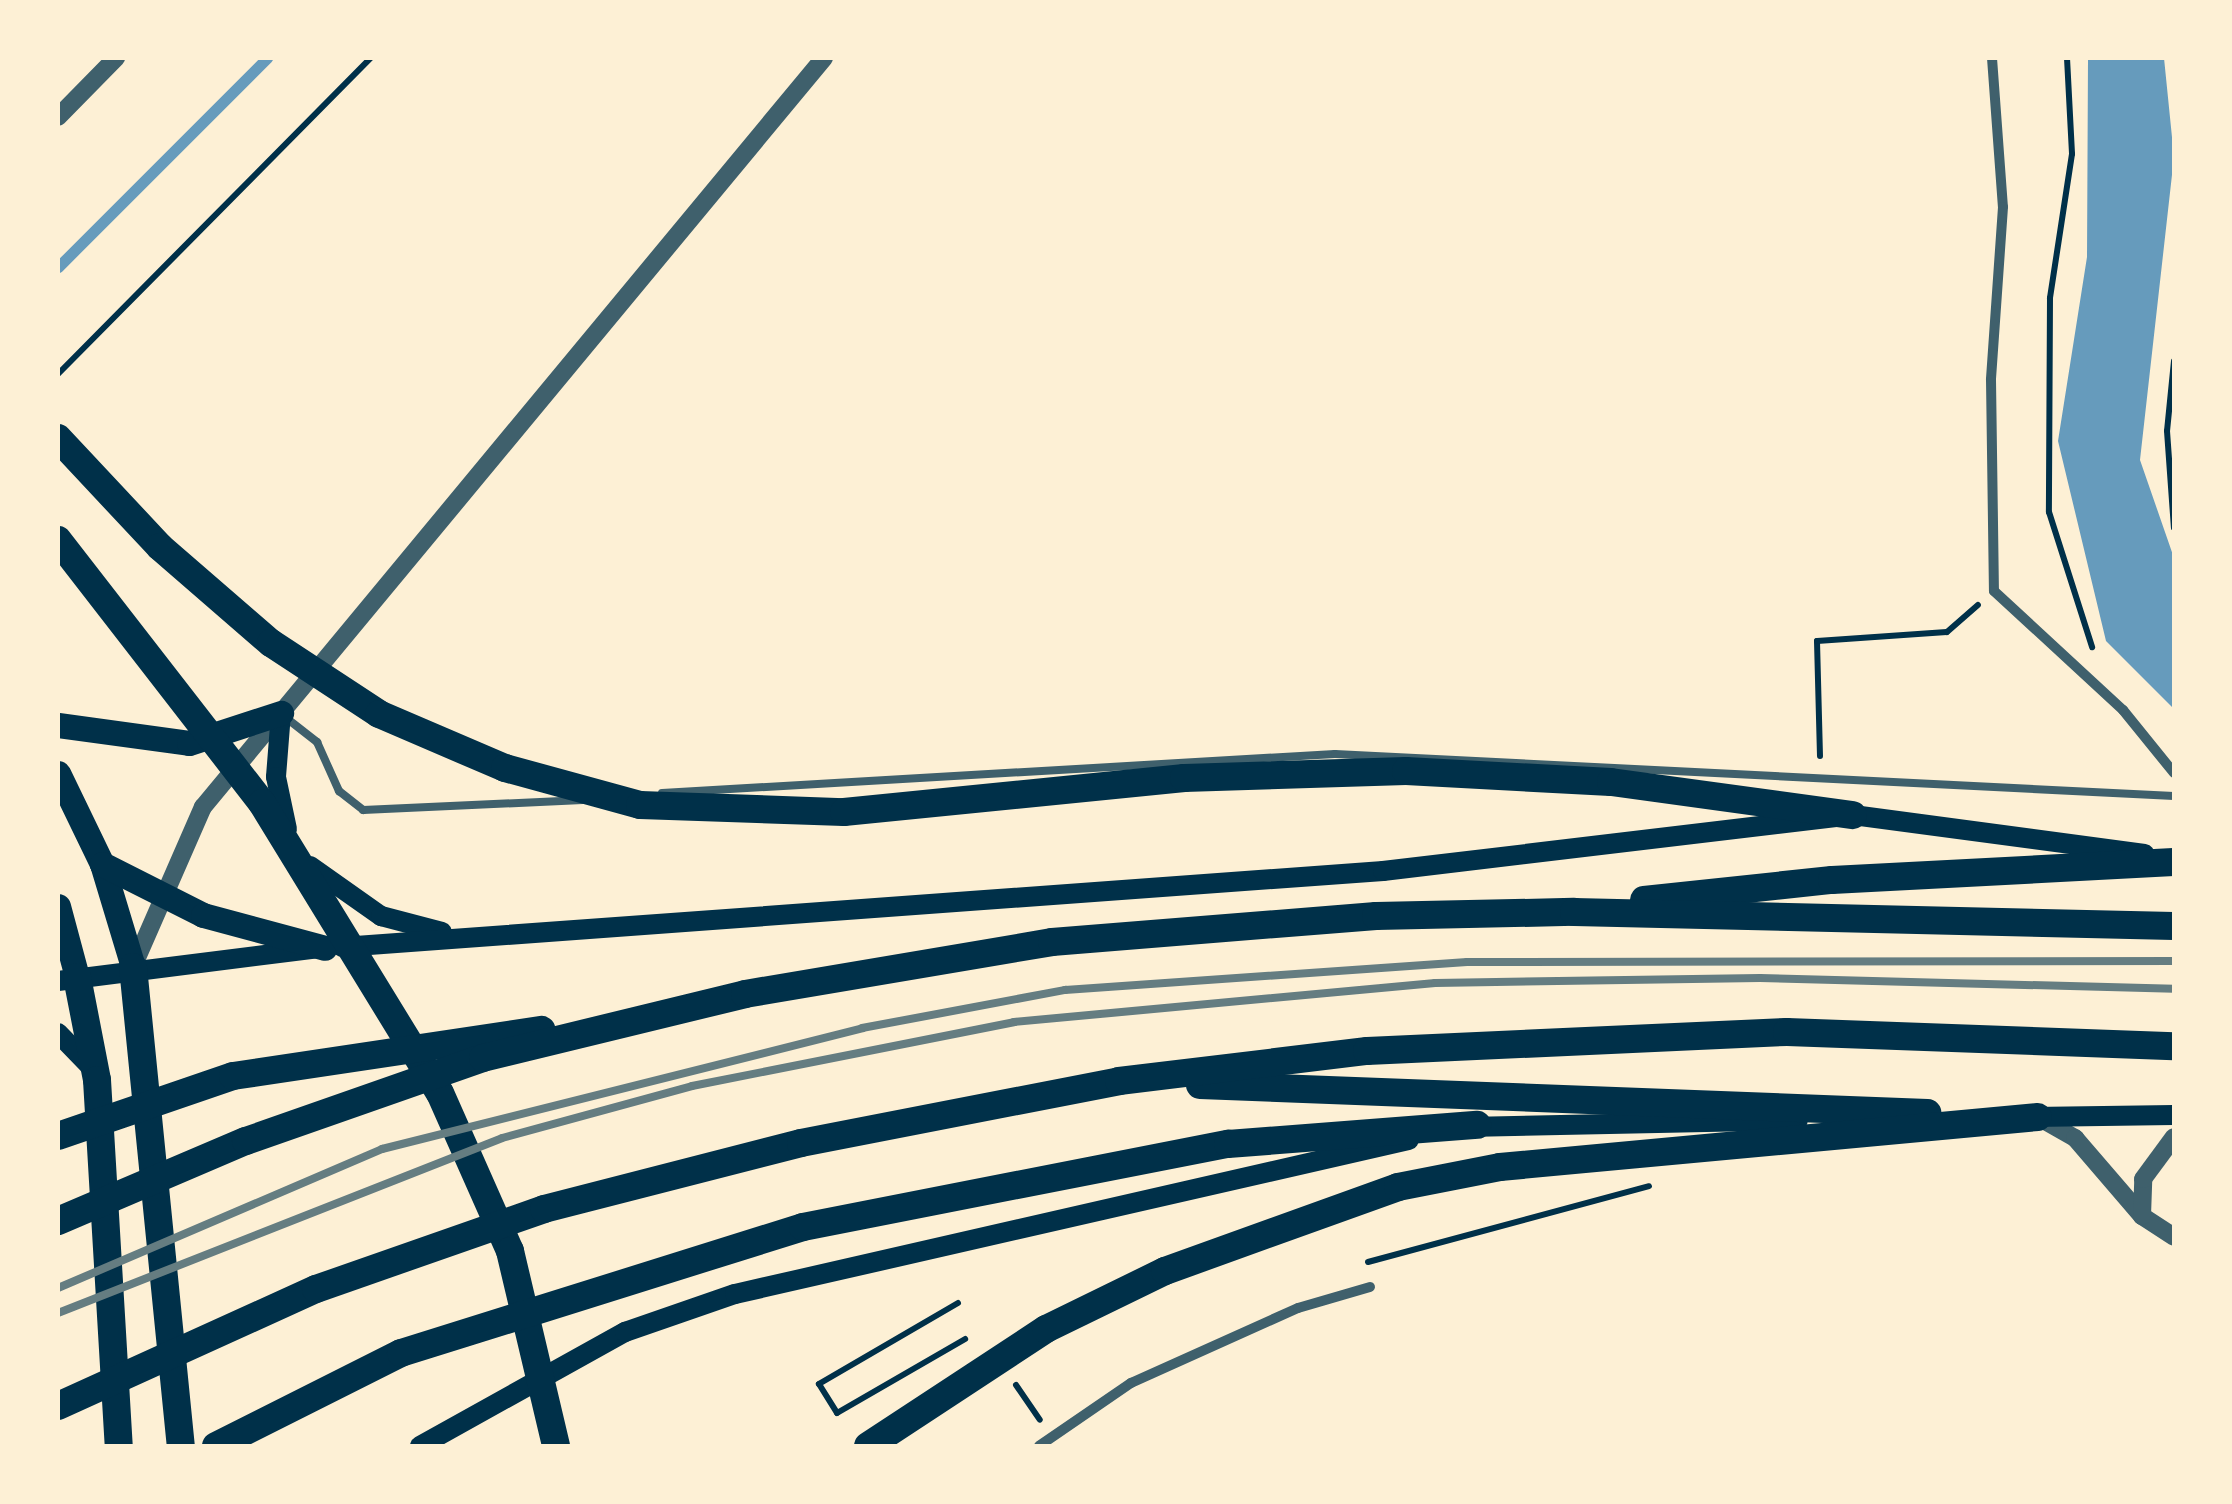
<!DOCTYPE html>
<style>
body{margin:0}
#map{position:relative;width:2232px;height:1504px;overflow:hidden;background:#fdf0d5;font-family:"Libre Baskerville",serif}
div>[style]{position:absolute}
[style*='--x']{left:calc(var(--x)*1px);top:calc(var(--y)*1px);width:calc(var(--w)*1px);rotate:calc(var(--a)*1deg)}
.water>*{inset:0;background:#669bbc}
.stream>*{height:11px;margin:-5.5px;padding:0 5.5px;transform-origin:5.5px;border-radius:5.5px;background:#669bbc}
.path>*{height:6px;margin:-3px;padding:0 3px;transform-origin:3px;border-radius:3px;background:#003049}
.service>*{height:8px;margin:-4px;padding:0 4px;transform-origin:4px;border-radius:4px;background:#3f606c}
.minor>*{height:10px;margin:-5px;padding:0 5px;transform-origin:5px;border-radius:5px;background:#3f606c}
.tertiary>*{height:18px;margin:-9px;padding:0 9px;transform-origin:9px;border-radius:9px;background:#3f606c}
.secondary>*{height:20px;margin:-10px;padding:0 10px;transform-origin:10px;border-radius:10px;background:#003049}
.primary>*{height:25px;margin:-12.5px;padding:0 12.5px;transform-origin:12.5px;border-radius:12.5px;background:#003049}
.trunk>*{height:28px;margin:-14px;padding:0 14px;transform-origin:14px;border-radius:14px;background:#003049}
.rail>*{height:8px;margin:-4px;padding:0 4px;transform-origin:4px;border-radius:4px;background:#657d81}
span{translate:-50% -50%;white-space:nowrap;text-align:center;line-height:1.15;-webkit-text-stroke:9px #fdf0d5;paint-order:stroke}
.frame{position:absolute;inset:0;border:60px solid #fdf0d5;pointer-events:none}
</style>
<div id="map">
<div class="water">
<div style="clip-path:polygon(2088px 58px,2164px 58px,2174px 157px,2140px 460px,2174px 558px,2174px 709px,2106px 641px,2058px 441px,2087px 257px)"></div>
</div>
<div class="stream">
<div style="--x:58;--y:267;--w:296;--a:-45"></div>
</div>
<div class="path">
<div style="--x:2067;--y:58;--w:96;--a:87"></div>
<div style="--x:2072;--y:154;--w:146;--a:98.7"></div>
<div style="--x:2050;--y:298;--w:214;--a:90.3"></div>
<div style="--x:2049;--y:512;--w:142;--a:72.3"></div>
<div style="--x:2174;--y:361;--w:70;--a:95.7"></div>
<div style="--x:2167;--y:431;--w:97;--a:85.9"></div>
<div style="--x:58;--y:374;--w:445;--a:-45.3"></div>
<div style="--x:1820;--y:756;--w:115;--a:-91.5"></div>
<div style="--x:1817;--y:641;--w:130;--a:-4"></div>
<div style="--x:1947;--y:632;--w:41;--a:-41.1"></div>
<div style="--x:1368;--y:1262;--w:291;--a:-15.1"></div>
<div style="--x:958;--y:1303;--w:161;--a:149.8"></div>
<div style="--x:819;--y:1384;--w:34;--a:58"></div>
<div style="--x:837;--y:1413;--w:148;--a:-30"></div>
<div style="--x:1016;--y:1385;--w:42;--a:55.6"></div>
</div>
<div class="service">
<div style="--x:285;--y:717;--w:41;--a:38"></div>
<div style="--x:317;--y:742;--w:54;--a:65.8"></div>
<div style="--x:339;--y:791;--w:31;--a:38"></div>
<div style="--x:363;--y:810;--w:220;--a:-2.6"></div>
<div style="--x:662;--y:793;--w:674;--a:-3.32"></div>
<div style="--x:1335;--y:754;--w:840;--a:2.87"></div>
</div>
<div class="minor">
<div style="--x:1992;--y:58;--w:149;--a:85.8"></div>
<div style="--x:2003;--y:207;--w:173;--a:94"></div>
<div style="--x:1991;--y:380;--w:211;--a:89.2"></div>
<div style="--x:1994;--y:591;--w:176;--a:42.7"></div>
<div style="--x:2123;--y:710;--w:81;--a:51"></div>
<div style="--x:1039;--y:1446;--w:112;--a:-34.4"></div>
<div style="--x:1131;--y:1383;--w:183;--a:-24.2"></div>
<div style="--x:1298;--y:1308;--w:75;--a:-16.3"></div>
</div>
<div class="tertiary">
<div style="--x:58;--y:117;--w:83;--a:-45.5"></div>
<div style="--x:133;--y:967;--w:175;--a:-66.4"></div>
<div style="--x:203;--y:807;--w:973;--a:-50.34"></div>
<div style="--x:2038;--y:1117;--w:43;--a:29.6"></div>
<div style="--x:2075;--y:1138;--w:103;--a:49.3"></div>
<div style="--x:2142;--y:1216;--w:38;--a:33"></div>
<div style="--x:2142;--y:1216;--w:37;--a:-88"></div>
<div style="--x:2143;--y:1179;--w:52;--a:-53.6"></div>
</div>
<div class="secondary">
<div style="--x:281;--y:713;--w:64;--a:94.5"></div>
<div style="--x:276;--y:777;--w:53;--a:78.1"></div>
<div style="--x:310;--y:866;--w:87;--a:35.2"></div>
<div style="--x:381;--y:916;--w:63;--a:14.7"></div>
<div style="--x:342;--y:947;--w:1044;--a:-4.18"></div>
<div style="--x:1383;--y:871;--w:473;--a:-6.8"></div>
<div style="--x:1853;--y:815;--w:294;--a:7.6"></div>
<div style="--x:58;--y:981;--w:257;--a:-7.2"></div>
<div style="--x:58;--y:1033;--w:47;--a:45.9"></div>
<div style="--x:2027;--y:1117;--w:147;--a:-0.8"></div>
<div style="--x:1467;--y:1127;--w:331;--a:-1.2"></div>
<div style="--x:420;--y:1446;--w:235;--a:-29.1"></div>
<div style="--x:625;--y:1332;--w:116;--a:-19.1"></div>
<div style="--x:735;--y:1294;--w:691;--a:-12.87"></div>
</div>
<div class="primary">
<div style="--x:58;--y:725;--w:132;--a:7.8"></div>
<div style="--x:189;--y:743;--w:97;--a:-18.1"></div>
<div style="--x:58;--y:773;--w:101;--a:64.2"></div>
<div style="--x:102;--y:864;--w:108;--a:73.2"></div>
<div style="--x:102;--y:864;--w:113;--a:26.8"></div>
<div style="--x:203;--y:915;--w:126;--a:15.1"></div>
<div style="--x:58;--y:906;--w:73;--a:75"></div>
</div>
<div class="trunk">
<div style="--x:58;--y:438;--w:149;--a:46.9"></div>
<div style="--x:160;--y:547;--w:147;--a:40.9"></div>
<div style="--x:271;--y:643;--w:129;--a:33.3"></div>
<div style="--x:379;--y:714;--w:137;--a:23.2"></div>
<div style="--x:505;--y:768;--w:140;--a:15.3"></div>
<div style="--x:640;--y:805;--w:204;--a:2"></div>
<div style="--x:844;--y:812;--w:342;--a:-5.7"></div>
<div style="--x:1184;--y:778;--w:222;--a:-1.8"></div>
<div style="--x:1406;--y:771;--w:205;--a:3.1"></div>
<div style="--x:1611;--y:782;--w:244;--a:7.8"></div>
<div style="--x:58;--y:540;--w:333;--a:52.2"></div>
<div style="--x:262;--y:803;--w:340;--a:58.5"></div>
<div style="--x:440;--y:1093;--w:173;--a:66.1"></div>
<div style="--x:510;--y:1251;--w:200;--a:76.7"></div>
<div style="--x:1644;--y:900;--w:189;--a:-6.1"></div>
<div style="--x:1832;--y:880;--w:342;--a:-3"></div>
<div style="--x:133;--y:967;--w:481;--a:84.3"></div>
<div style="--x:77;--y:977;--w:105;--a:79"></div>
<div style="--x:97;--y:1080;--w:367;--a:86.6"></div>
<div style="--x:1200;--y:1085;--w:728;--a:2.21"></div>
<div style="--x:58;--y:1136;--w:185;--a:-18.9"></div>
<div style="--x:233;--y:1076;--w:312;--a:-8.5"></div>
<div style="--x:58;--y:1221;--w:204;--a:-23.1"></div>
<div style="--x:246;--y:1141;--w:251;--a:-19.3"></div>
<div style="--x:483;--y:1058;--w:270;--a:-13.7"></div>
<div style="--x:745;--y:994;--w:311;--a:-9.6"></div>
<div style="--x:1052;--y:942;--w:325;--a:-4.6"></div>
<div style="--x:1376;--y:916;--w:198;--a:-1.2"></div>
<div style="--x:1574;--y:912;--w:600;--a:1.34"></div>
<div style="--x:58;--y:1406;--w:283;--a:-24.4"></div>
<div style="--x:316;--y:1289;--w:242;--a:-19.3"></div>
<div style="--x:544;--y:1209;--w:265;--a:-14.4"></div>
<div style="--x:801;--y:1143;--w:324;--a:-11"></div>
<div style="--x:1119;--y:1081;--w:250;--a:-6.9"></div>
<div style="--x:1367;--y:1051;--w:420;--a:-2.6"></div>
<div style="--x:1787;--y:1032;--w:387;--a:2.1"></div>
<div style="--x:216;--y:1446;--w:207;--a:-26.7"></div>
<div style="--x:401;--y:1353;--w:421;--a:-17.4"></div>
<div style="--x:803;--y:1227;--w:433;--a:-11.1"></div>
<div style="--x:1228;--y:1144;--w:250;--a:-4.4"></div>
<div style="--x:868;--y:1446;--w:213;--a:-33.3"></div>
<div style="--x:1046;--y:1329;--w:132;--a:-26"></div>
<div style="--x:1165;--y:1271;--w:248;--a:-19.8"></div>
<div style="--x:1398;--y:1187;--w:104;--a:-11.1"></div>
<div style="--x:1500;--y:1167;--w:540;--a:-5.31"></div>
</div>
<div class="rail">
<div style="--x:58;--y:1288;--w:353;--a:-23.2"></div>
<div style="--x:382;--y:1149;--w:495;--a:-14.1"></div>
<div style="--x:862;--y:1028;--w:207;--a:-10.6"></div>
<div style="--x:1065;--y:990;--w:403;--a:-4"></div>
<div style="--x:1467;--y:962;--w:707;--a:-0.08"></div>
<div style="--x:58;--y:1313;--w:477;--a:-21.5"></div>
<div style="--x:502;--y:1138;--w:197;--a:-15.3"></div>
<div style="--x:692;--y:1086;--w:328;--a:-11.2"></div>
<div style="--x:1014;--y:1022;--w:423;--a:-5.3"></div>
<div style="--x:1435;--y:983;--w:325;--a:-0.9"></div>
<div style="--x:1760;--y:978;--w:414;--a:1.5"></div>
</div>
<div class="frame"></div>
</div>
